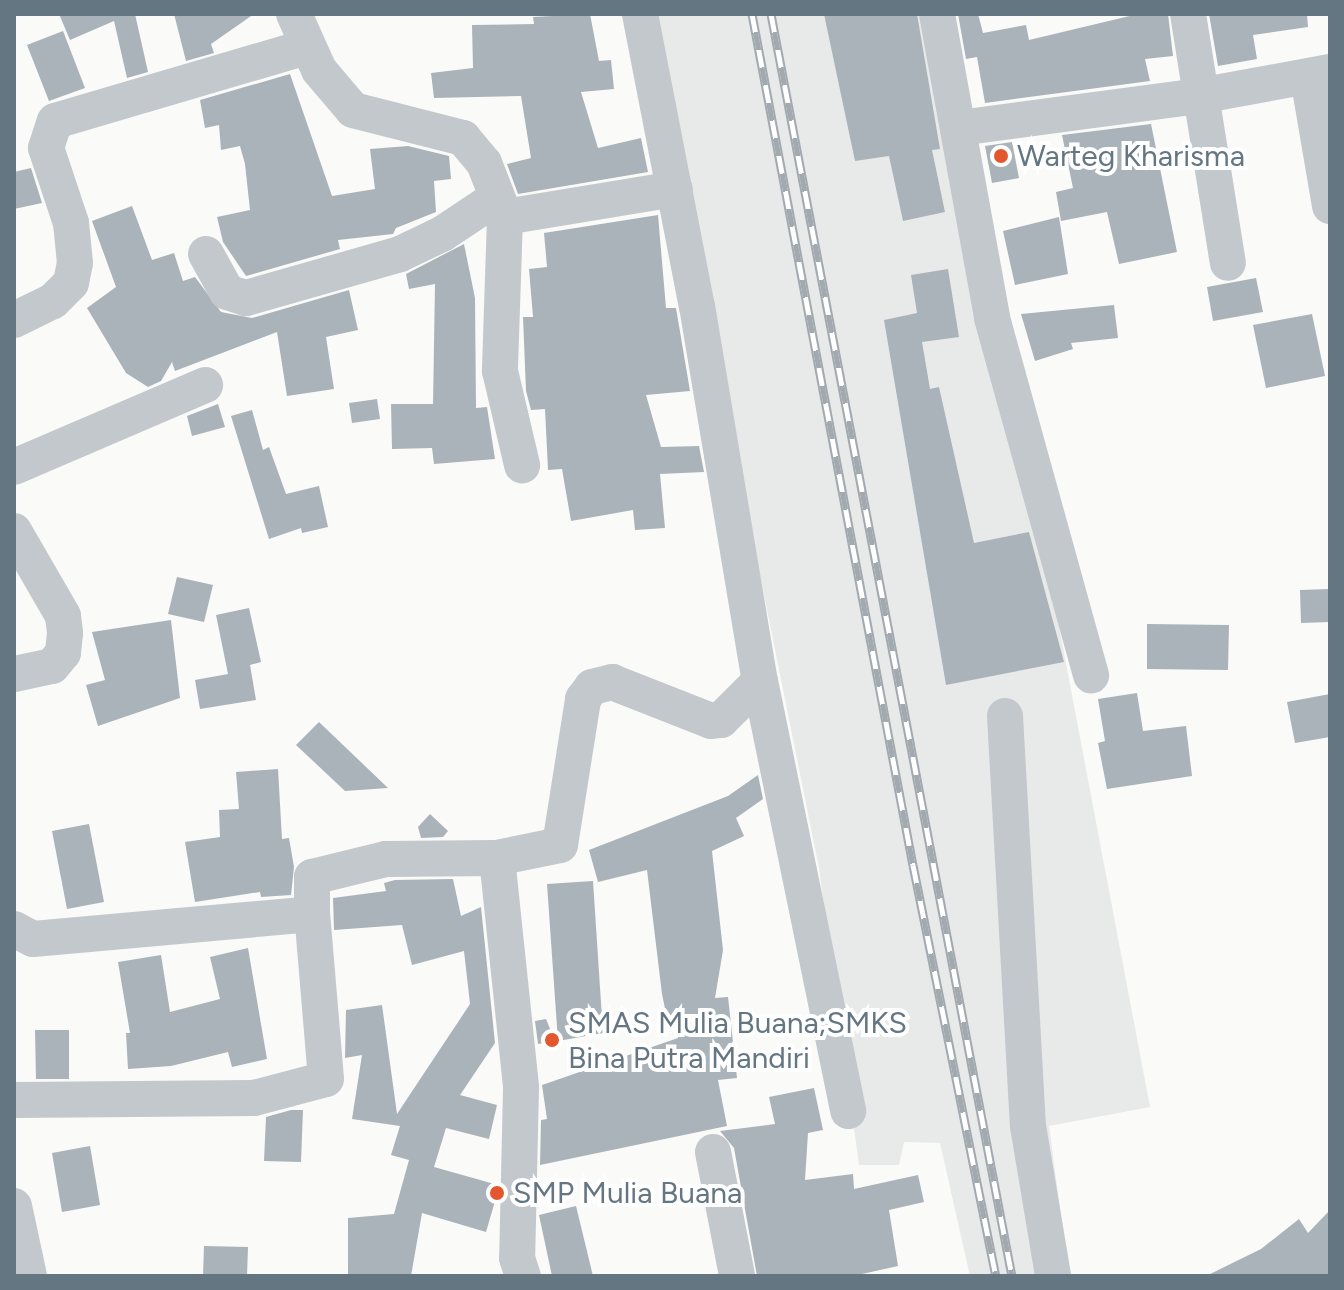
<!DOCTYPE html>
<style>
body{margin:0}
#map{position:relative;width:1344px;height:1290px;overflow:hidden;background:#fafaf8;font-family:Figtree,sans-serif}
div>[style]{position:absolute}
[style*='--x']{left:calc(var(--x)*1px);top:calc(var(--y)*1px);width:calc(var(--w)*1px);rotate:calc(var(--a)*1deg)}
.built>*{inset:0;background:#e8e9e9}
.building>*{inset:0;background:#aab3b9}
.minor>*{height:36px;margin:-18px;padding:0 18px;transform-origin:18px;border-radius:18px;background:#c3c8cc}
.rail>*{height:9px;margin-top:-4.5px;transform-origin:0;background:repeating-linear-gradient(90deg,#fff 0 18px,#a2aab0 0 36px);box-sizing:border-box;border-block:2px solid #a2aab0}
.dots>*{width:22px;height:22px;translate:-50% -50%;box-sizing:border-box;border:4px solid #fff;border-radius:50%}
span{translate:-50% -50%;white-space:nowrap;text-align:center;line-height:1.15;-webkit-text-stroke:8px #fff;paint-order:stroke}
.poi-label{font-size:30px;color:#657683}
.left{translate:0 -50%;text-align:left}
.frame{position:absolute;inset:0;border:16px solid #657683;pointer-events:none}
</style>
<div id="map">
<div class="built">
<div style="clip-path:polygon(647px 14px,943px 14px,1150px 1107px,1049px 1126px,1069px 1276px,970px 1276px,940px 1143px,904px 1142px,899px 1165px,859px 1165px,819px 868px)"></div>
</div>
<div class="building">
<div style="clip-path:polygon(59px 14px,135px 14px,148px 72px,127px 78px,114px 21px,70px 40px)"></div>
<div style="clip-path:polygon(174px 14px,254px 14px,211px 44px,214px 53px,186px 61px)"></div>
<div style="clip-path:polygon(590px 14px,599px 61px,611px 60px,614px 89px,581px 92px,598px 148px,641px 138px,648px 172px,518px 194px,507px 164px,531px 158px,521px 96px,434px 98px,431px 73px,473px 68px,472px 25px,534px 24px,533px 17px)"></div>
<div style="clip-path:polygon(824px 14px,917px 14px,940px 149px,932px 150px,945px 212px,903px 221px,889px 156px,855px 161px)"></div>
<div style="clip-path:polygon(958px 14px,978px 14px,983px 33px,1026px 25px,1029px 40px,1138px 14px,1168px 14px,1173px 56px,1145px 59px,1150px 81px,985px 103px,977px 57px,966px 59px)"></div>
<div style="clip-path:polygon(1209px 14px,1307px 14px,1308px 27px,1253px 35px,1257px 59px,1218px 66px)"></div>
<div style="clip-path:polygon(63px 31px,85px 88px,49px 101px,27px 45px)"></div>
<div style="clip-path:polygon(290px 74px,332px 196px,375px 189px,370px 149px,408px 146px,449px 156px,451px 179px,434px 181px,436px 212px,396px 228px,393px 234px,338px 240px,340px 249px,246px 276px,223px 242px,217px 217px,250px 210px,245px 164px,240px 146px,221px 150px,219px 125px,205px 128px,200px 100px)"></div>
<div style="clip-path:polygon(1151px 124px,1177px 252px,1119px 264px,1107px 212px,1061px 221px,1056px 192px,1073px 188px,1062px 135px)"></div>
<div style="clip-path:polygon(1012px 142px,1019px 178px,992px 183px,985px 146px)"></div>
<div style="clip-path:polygon(31px 168px,42px 203px,14px 209px,14px 172px)"></div>
<div style="clip-path:polygon(132px 206px,152px 260px,174px 253px,183px 281px,195px 277px,221px 312px,252px 318px,349px 290px,358px 330px,326px 337px,334px 389px,287px 396px,277px 332px,175px 371px,172px 362px,161px 381px,148px 387px,126px 373px,87px 308px,116px 287px,92px 221px)"></div>
<div style="clip-path:polygon(658px 215px,666px 308px,676px 308px,690px 391px,646px 395px,661px 447px,699px 446px,704px 472px,660px 474px,665px 528px,635px 530px,633px 510px,571px 521px,562px 469px,548px 470px,545px 409px,531px 410px,526px 391px,523px 317px,533px 317px,529px 269px,547px 267px,544px 233px)"></div>
<div style="clip-path:polygon(1059px 217px,1068px 274px,1015px 285px,1003px 231px)"></div>
<div style="clip-path:polygon(464px 244px,475px 298px,476px 408px,487px 407px,495px 459px,434px 464px,432px 448px,392px 449px,391px 404px,433px 404px,435px 284px,409px 289px,406px 274px)"></div>
<div style="clip-path:polygon(948px 269px,959px 337px,922px 342px,930px 389px,939px 387px,974px 543px,1029px 532px,1064px 662px,946px 685px,884px 320px,917px 313px,911px 275px)"></div>
<div style="clip-path:polygon(1256px 278px,1263px 312px,1213px 321px,1207px 287px)"></div>
<div style="clip-path:polygon(1114px 305px,1118px 338px,1071px 343px,1073px 349px,1035px 361px,1021px 314px)"></div>
<div style="clip-path:polygon(1312px 314px,1325px 376px,1266px 388px,1253px 325px)"></div>
<div style="clip-path:polygon(377px 399px,380px 419px,352px 423px,349px 403px)"></div>
<div style="clip-path:polygon(218px 404px,225px 427px,192px 436px,187px 416px)"></div>
<div style="clip-path:polygon(252px 410px,263px 450px,269px 447px,286px 494px,319px 486px,328px 527px,302px 533px,301px 528px,269px 539px,231px 416px)"></div>
<div style="clip-path:polygon(177px 577px,213px 585px,204px 622px,168px 614px)"></div>
<div style="clip-path:polygon(1330px 589px,1330px 622px,1301px 623px,1300px 590px)"></div>
<div style="clip-path:polygon(249px 608px,261px 662px,250px 665px,256px 700px,200px 709px,195px 680px,228px 674px,216px 615px)"></div>
<div style="clip-path:polygon(171px 620px,180px 698px,98px 726px,86px 685px,105px 680px,92px 632px)"></div>
<div style="clip-path:polygon(1147px 624px,1229px 625px,1228px 670px,1147px 669px)"></div>
<div style="clip-path:polygon(1137px 693px,1143px 731px,1186px 726px,1192px 776px,1107px 789px,1098px 743px,1105px 741px,1098px 699px)"></div>
<div style="clip-path:polygon(1330px 694px,1330px 737px,1295px 743px,1287px 702px)"></div>
<div style="clip-path:polygon(319px 722px,388px 788px,345px 791px,296px 745px)"></div>
<div style="clip-path:polygon(278px 769px,282px 839px,289px 838px,294px 867px,291px 895px,261px 897px,260px 892px,195px 902px,185px 842px,220px 837px,219px 810px,239px 809px,236px 772px)"></div>
<div style="clip-path:polygon(758px 775px,763px 799px,736px 818px,744px 836px,712px 851px,723px 950px,715px 998px,728px 997px,737px 1078px,718px 1080px,727px 1126px,540px 1165px,541px 1120px,547px 1119px,542px 1085px,678px 1038px,674px 1022px,668px 1023px,662px 994px,647px 870px,598px 882px,589px 850px,728px 796px)"></div>
<div style="clip-path:polygon(430px 814px,448px 831px,443px 837px,421px 838px,418px 827px)"></div>
<div style="clip-path:polygon(89px 824px,104px 902px,67px 909px,52px 831px)"></div>
<div style="clip-path:polygon(453px 879px,461px 916px,481px 907px,495px 1043px,460px 1095px,497px 1105px,489px 1139px,446px 1128px,434px 1167px,498px 1185px,498px 1191px,486px 1232px,422px 1213px,411px 1276px,348px 1276px,348px 1218px,394px 1214px,409px 1160px,391px 1155px,400px 1126px,352px 1119px,362px 1055px,345px 1058px,346px 1010px,382px 1005px,397px 1114px,470px 1004px,464px 951px,412px 965px,402px 925px,334px 930px,333px 898px,386px 891px,384px 883px,395px 880px)"></div>
<div style="clip-path:polygon(593px 881px,603px 1033px,558px 1041px,547px 884px)"></div>
<div style="clip-path:polygon(248px 948px,267px 1059px,232px 1067px,228px 1052px,171px 1066px,128px 1069px,126px 1033px,130px 1033px,118px 962px,161px 955px,170px 1012px,220px 999px,210px 957px)"></div>
<div style="clip-path:polygon(546px 1019px,555px 1041px,538px 1044px,535px 1021px)"></div>
<div style="clip-path:polygon(35px 1030px,69px 1030px,69px 1079px,36px 1079px)"></div>
<div style="clip-path:polygon(814px 1088px,823px 1130px,808px 1133px,805px 1180px,853px 1174px,854px 1189px,918px 1175px,924px 1202px,889px 1210px,898px 1266px,853px 1276px,757px 1276px,734px 1148px,720px 1131px,775px 1124px,769px 1097px)"></div>
<div style="clip-path:polygon(291px 1110px,303px 1110px,301px 1162px,264px 1161px,266px 1117px)"></div>
<div style="clip-path:polygon(90px 1146px,100px 1205px,62px 1212px,52px 1153px)"></div>
<div style="clip-path:polygon(576px 1206px,593px 1276px,552px 1276px,539px 1215px)"></div>
<div style="clip-path:polygon(1330px 1210px,1330px 1276px,1206px 1276px,1261px 1249px,1299px 1219px,1308px 1233px)"></div>
<div style="clip-path:polygon(204px 1246px,248px 1247px,247px 1276px,203px 1276px)"></div>
</div>
<div class="minor">
<div style="--x:294;--y:14;--w:61;--a:65.9"></div>
<div style="--x:319;--y:70;--w:52;--a:49.6"></div>
<div style="--x:353;--y:110;--w:114;--a:14.3"></div>
<div style="--x:463;--y:138;--w:33;--a:50"></div>
<div style="--x:484;--y:163;--w:58;--a:68.7"></div>
<div style="--x:505;--y:217;--w:172;--a:-9.4"></div>
<div style="--x:640;--y:14;--w:298;--a:79"></div>
<div style="--x:697;--y:306;--w:380;--a:80.5"></div>
<div style="--x:760;--y:681;--w:439;--a:78.4"></div>
<div style="--x:937;--y:14;--w:309;--a:79.7"></div>
<div style="--x:992;--y:318;--w:371;--a:74.5"></div>
<div style="--x:1188;--y:14;--w:252;--a:80.9"></div>
<div style="--x:1308;--y:77;--w:131;--a:80.3"></div>
<div style="--x:959;--y:128;--w:242;--a:-7.6"></div>
<div style="--x:1199;--y:96;--w:133;--a:-10.4"></div>
<div style="--x:505;--y:217;--w:154;--a:91.9"></div>
<div style="--x:500;--y:371;--w:97;--a:76.8"></div>
<div style="--x:206;--y:254;--w:43;--a:61.1"></div>
<div style="--x:227;--y:292;--w:20;--a:18"></div>
<div style="--x:246;--y:298;--w:160;--a:-15.9"></div>
<div style="--x:400;--y:254;--w:47;--a:-25.5"></div>
<div style="--x:442;--y:234;--w:65;--a:-33.7"></div>
<div style="--x:14;--y:320;--w:43;--a:-26"></div>
<div style="--x:53;--y:301;--w:25;--a:-45"></div>
<div style="--x:71;--y:283;--w:20;--a:-79"></div>
<div style="--x:75;--y:263;--w:40;--a:-95.7"></div>
<div style="--x:71;--y:223;--w:79;--a:-108.4"></div>
<div style="--x:46;--y:148;--w:28;--a:-72"></div>
<div style="--x:55;--y:121;--w:263;--a:-16.4"></div>
<div style="--x:14;--y:467;--w:208;--a:-23.2"></div>
<div style="--x:14;--y:531;--w:98;--a:60"></div>
<div style="--x:63;--y:616;--w:17;--a:83"></div>
<div style="--x:65;--y:633;--w:20;--a:96"></div>
<div style="--x:63;--y:653;--w:17;--a:130"></div>
<div style="--x:52;--y:666;--w:39;--a:168"></div>
<div style="--x:1005;--y:716;--w:411;--a:86.8"></div>
<div style="--x:1028;--y:1126;--w:152;--a:80.5"></div>
<div style="--x:497;--y:858;--w:231;--a:84"></div>
<div style="--x:521;--y:1088;--w:170;--a:91.3"></div>
<div style="--x:517;--y:1258;--w:19;--a:72"></div>
<div style="--x:14;--y:929;--w:21;--a:28"></div>
<div style="--x:33;--y:939;--w:280;--a:-5.1"></div>
<div style="--x:312;--y:914;--w:37;--a:-90"></div>
<div style="--x:312;--y:877;--w:76;--a:-13.7"></div>
<div style="--x:386;--y:859;--w:111;--a:-0.5"></div>
<div style="--x:497;--y:858;--w:64;--a:-11.7"></div>
<div style="--x:560;--y:845;--w:148;--a:-81"></div>
<div style="--x:583;--y:699;--w:15;--a:-53"></div>
<div style="--x:592;--y:687;--w:21;--a:-14"></div>
<div style="--x:612;--y:682;--w:106;--a:21.5"></div>
<div style="--x:711;--y:721;--w:10;--a:-6"></div>
<div style="--x:721;--y:720;--w:55;--a:-45"></div>
<div style="--x:14;--y:1100;--w:240;--a:-0.5"></div>
<div style="--x:254;--y:1098;--w:74;--a:-14.8"></div>
<div style="--x:326;--y:1079;--w:166;--a:-94.8"></div>
<div style="--x:713;--y:1152;--w:126;--a:79"></div>
<div style="--x:14;--y:1206;--w:72;--a:77.9"></div>
</div>
<div class="rail">
<div style="--x:752;--y:14;--w:866;--a:79.29"></div>
<div style="--x:913;--y:865;--w:419;--a:78.6"></div>
<div style="--x:771;--y:14;--w:1285;--a:79.19"></div>
</div>
<div class="dots">
<div style="left:1001px;top:156px;background:#e4572e"></div>
<div style="left:552px;top:1040px;background:#e4572e"></div>
<div style="left:497px;top:1193px;background:#e4572e"></div>
</div>
<div class="poi-label">
<span class="left" style="left:1017px;top:156px">Warteg Kharisma</span>
<span class="left" style="left:568px;top:1040px">SMAS Mulia Buana;SMKS<br>Bina Putra Mandiri</span>
<span class="left" style="left:513px;top:1193px">SMP Mulia Buana</span>
</div>
<div class="frame"></div>
</div>
